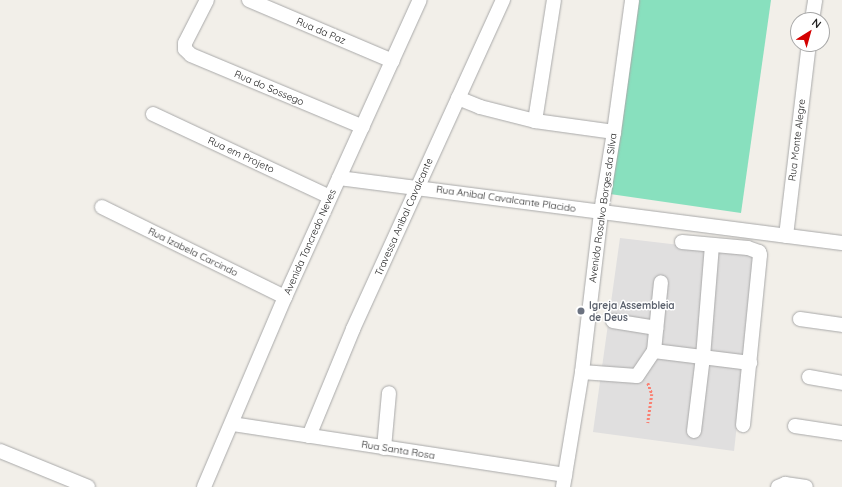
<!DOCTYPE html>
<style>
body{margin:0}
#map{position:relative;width:842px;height:487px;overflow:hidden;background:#f2efe9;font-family:Quicksand,sans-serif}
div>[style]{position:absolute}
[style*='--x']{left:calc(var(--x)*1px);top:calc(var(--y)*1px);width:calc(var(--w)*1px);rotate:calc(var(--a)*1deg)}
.residential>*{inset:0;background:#e0dfdf}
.pitch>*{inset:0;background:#88e0be}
.path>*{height:2.5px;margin-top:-1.25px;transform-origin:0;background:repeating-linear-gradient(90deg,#fa8072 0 2px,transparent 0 4px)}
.roads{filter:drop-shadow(0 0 1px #a9a9a9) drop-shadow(0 0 1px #a9a9a9)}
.minor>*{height:14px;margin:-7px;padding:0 7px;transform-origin:7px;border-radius:7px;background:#fff}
.dots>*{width:11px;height:11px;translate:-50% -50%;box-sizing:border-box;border:2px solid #fff;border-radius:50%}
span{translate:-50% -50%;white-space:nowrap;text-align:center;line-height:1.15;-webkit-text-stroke:3px #fff;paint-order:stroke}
.street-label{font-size:10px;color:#222}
.worship-label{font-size:10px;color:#5b616d;font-weight:700}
.left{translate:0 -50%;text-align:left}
.north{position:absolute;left:790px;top:12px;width:40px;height:40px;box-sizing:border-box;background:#fff;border:1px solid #a7a7a7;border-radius:50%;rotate:37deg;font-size:11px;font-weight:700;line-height:16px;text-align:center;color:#222}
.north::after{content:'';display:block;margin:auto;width:14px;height:18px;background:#d40000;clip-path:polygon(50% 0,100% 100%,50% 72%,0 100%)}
</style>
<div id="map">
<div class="residential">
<div style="clip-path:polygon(620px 238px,756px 254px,734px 451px,593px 432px)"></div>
</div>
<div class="pitch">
<div style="clip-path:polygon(638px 0,771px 0,741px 213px,610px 194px)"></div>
</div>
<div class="path">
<div style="--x:648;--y:383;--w:12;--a:70"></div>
<div style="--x:652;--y:394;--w:29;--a:98"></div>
</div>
<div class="roads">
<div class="minor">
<div style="--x:207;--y:0;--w:48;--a:117.1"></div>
<div style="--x:185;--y:43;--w:6;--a:90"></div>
<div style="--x:185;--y:49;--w:8;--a:45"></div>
<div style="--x:191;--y:55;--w:186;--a:22.7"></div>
<div style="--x:249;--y:0;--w:156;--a:23"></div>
<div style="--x:812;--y:20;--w:20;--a:-81"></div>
<div style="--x:458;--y:98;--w:24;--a:22"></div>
<div style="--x:480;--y:107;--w:57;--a:14.3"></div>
<div style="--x:535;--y:121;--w:80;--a:7.9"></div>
<div style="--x:153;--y:114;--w:195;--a:25.1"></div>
<div style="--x:535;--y:121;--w:122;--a:-81.1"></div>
<div style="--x:339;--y:178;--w:507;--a:7.36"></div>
<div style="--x:102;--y:207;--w:204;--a:26.2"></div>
<div style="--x:786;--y:236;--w:193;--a:-83.2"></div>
<div style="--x:682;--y:242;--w:66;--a:5.2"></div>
<div style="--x:748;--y:248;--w:12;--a:20"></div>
<div style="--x:759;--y:252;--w:3;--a:72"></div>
<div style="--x:760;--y:255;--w:171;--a:95.7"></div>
<div style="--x:800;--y:319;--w:42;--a:8.1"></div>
<div style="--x:613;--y:321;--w:44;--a:9.2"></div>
<div style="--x:654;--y:351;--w:97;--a:7.1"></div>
<div style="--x:582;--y:372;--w:55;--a:4.2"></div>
<div style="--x:637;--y:376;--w:30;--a:-56"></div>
<div style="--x:654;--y:351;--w:69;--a:-84.2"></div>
<div style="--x:809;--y:377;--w:34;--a:10"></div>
<div style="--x:232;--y:424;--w:337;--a:8.7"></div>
<div style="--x:795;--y:426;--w:48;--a:8.5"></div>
<div style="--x:694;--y:431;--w:75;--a:-83.1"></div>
<div style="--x:703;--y:357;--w:112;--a:-85.4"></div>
<div style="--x:309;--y:436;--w:116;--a:-67.6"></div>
<div style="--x:353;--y:329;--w:362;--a:-65.5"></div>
<div style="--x:384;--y:448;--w:55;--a:-84.8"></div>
<div style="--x:0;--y:451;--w:95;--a:22.2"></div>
<div style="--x:204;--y:487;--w:207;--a:-66.9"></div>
<div style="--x:285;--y:297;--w:326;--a:-65.6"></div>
<div style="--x:563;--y:487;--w:117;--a:-80.6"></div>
<div style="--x:582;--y:372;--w:161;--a:-83.2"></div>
<div style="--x:601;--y:212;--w:81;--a:-80.8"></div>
<div style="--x:614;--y:132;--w:133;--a:-82.2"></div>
<div style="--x:778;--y:487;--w:8;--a:-23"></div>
<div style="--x:785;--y:484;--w:21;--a:8"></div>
</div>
</div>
<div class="dots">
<div style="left:581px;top:311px;background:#6b7280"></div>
</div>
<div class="street-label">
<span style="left:321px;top:31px;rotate:23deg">Rua da Paz</span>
<span style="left:269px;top:88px;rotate:23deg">Rua do Sossego</span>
<span style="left:797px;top:140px;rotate:-83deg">Rua Monte Alegre</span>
<span style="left:241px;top:155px;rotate:25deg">Rua em Projeto</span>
<span style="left:506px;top:199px;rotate:8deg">Rua Anibal Cavalcante Placido</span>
<span style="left:603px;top:208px;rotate:-82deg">Avenida Rosalvo Borges da Silva</span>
<span style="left:404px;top:217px;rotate:-66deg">Travessa Anibal Cavalcante</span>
<span style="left:310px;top:242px;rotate:-66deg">Avenida Tancredo Neves</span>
<span style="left:193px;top:252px;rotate:26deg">Rua Izabela Carcindo</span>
<span style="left:398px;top:450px;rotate:9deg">Rua Santa Rosa</span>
</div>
<div class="worship-label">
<span class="left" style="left:589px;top:311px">Igreja Assembleia<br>de Deus</span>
</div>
<div class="north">N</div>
</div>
